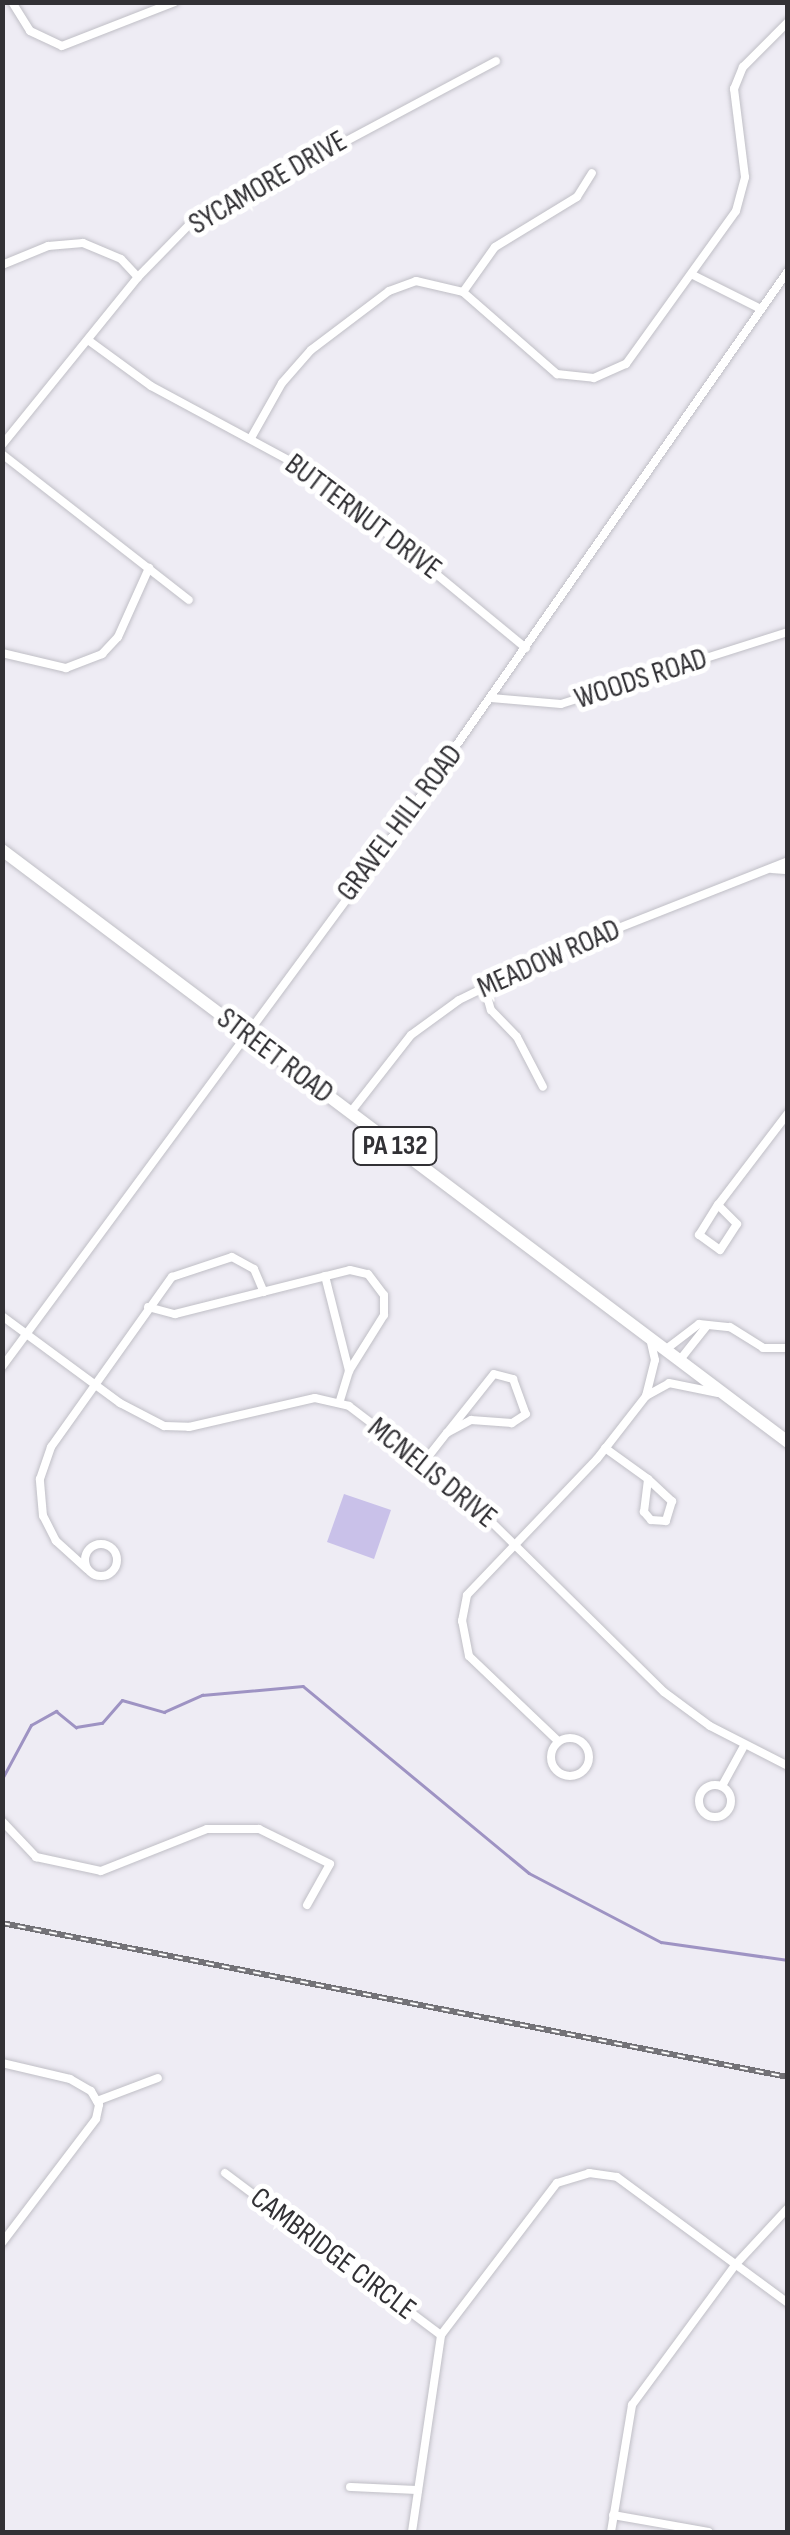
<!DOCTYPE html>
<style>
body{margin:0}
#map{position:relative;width:790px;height:2535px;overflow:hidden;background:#eeecf4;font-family:"Sofia Sans Condensed",sans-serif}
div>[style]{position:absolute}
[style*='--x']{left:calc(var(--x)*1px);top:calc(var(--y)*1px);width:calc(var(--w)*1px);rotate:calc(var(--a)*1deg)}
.green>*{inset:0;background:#c9c1e9}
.stream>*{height:2.5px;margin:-1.25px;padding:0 1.25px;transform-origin:1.25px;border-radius:1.25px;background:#9e93c3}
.roads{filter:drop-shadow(0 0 2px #c0bfc6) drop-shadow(0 0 2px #c0bfc6)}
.street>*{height:8px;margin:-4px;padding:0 4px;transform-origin:4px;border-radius:4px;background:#fff}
.street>.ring{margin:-4px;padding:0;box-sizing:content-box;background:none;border:8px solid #fff;border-radius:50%}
.primary>*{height:12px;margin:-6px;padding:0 6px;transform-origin:6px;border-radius:6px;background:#fff}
.rail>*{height:6px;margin-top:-3px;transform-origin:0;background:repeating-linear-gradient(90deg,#fff 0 8px,#737277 0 16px);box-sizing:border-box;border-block:2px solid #737277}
span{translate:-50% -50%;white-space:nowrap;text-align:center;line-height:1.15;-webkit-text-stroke:10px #fff;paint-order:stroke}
.shield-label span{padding:2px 8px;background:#fff;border:2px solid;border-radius:8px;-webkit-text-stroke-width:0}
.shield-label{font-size:28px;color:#323135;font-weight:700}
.street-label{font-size:30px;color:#323135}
.frame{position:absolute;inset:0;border:5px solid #323135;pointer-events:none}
</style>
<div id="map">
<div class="green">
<div style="clip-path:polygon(344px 1494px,391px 1510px,374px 1559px,327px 1542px)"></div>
</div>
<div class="stream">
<div style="--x:2;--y:1779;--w:61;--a:-61.8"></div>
<div style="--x:31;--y:1725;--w:29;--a:-29"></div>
<div style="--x:56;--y:1711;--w:26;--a:39"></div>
<div style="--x:76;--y:1727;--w:26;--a:-9"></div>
<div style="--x:102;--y:1723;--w:30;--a:-49"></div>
<div style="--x:122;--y:1700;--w:44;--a:15.9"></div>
<div style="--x:164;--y:1712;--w:42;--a:-24.1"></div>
<div style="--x:202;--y:1695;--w:101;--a:-5.1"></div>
<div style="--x:303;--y:1686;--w:293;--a:39.6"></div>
<div style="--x:529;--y:1873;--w:149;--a:27.6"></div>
<div style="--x:661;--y:1942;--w:128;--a:8.1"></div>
</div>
<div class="roads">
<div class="street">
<div style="--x:12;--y:2;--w:34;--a:58"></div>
<div style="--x:30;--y:31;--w:35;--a:25"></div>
<div style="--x:62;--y:46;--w:121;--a:-21.3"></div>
<div style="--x:2;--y:265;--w:50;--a:-22.4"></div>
<div style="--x:48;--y:246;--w:35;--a:-5"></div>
<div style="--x:83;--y:243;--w:41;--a:22.8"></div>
<div style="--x:121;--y:259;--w:25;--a:47"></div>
<div style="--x:693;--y:275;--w:76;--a:26.6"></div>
<div style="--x:463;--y:292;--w:55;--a:-54.6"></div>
<div style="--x:495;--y:247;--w:96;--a:-31.4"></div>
<div style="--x:577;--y:197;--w:28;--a:-58"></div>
<div style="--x:88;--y:340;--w:78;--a:36.1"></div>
<div style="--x:151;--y:386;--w:187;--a:28.3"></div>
<div style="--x:316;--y:475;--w:272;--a:39.5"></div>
<div style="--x:251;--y:438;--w:63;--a:-60.6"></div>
<div style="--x:282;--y:383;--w:44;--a:-48.7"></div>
<div style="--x:311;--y:350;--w:98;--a:-37.1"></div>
<div style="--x:389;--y:291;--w:29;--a:-20"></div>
<div style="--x:416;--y:281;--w:48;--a:13.2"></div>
<div style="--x:463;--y:292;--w:125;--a:41.1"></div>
<div style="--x:557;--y:374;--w:37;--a:6"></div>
<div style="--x:594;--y:378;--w:35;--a:-24"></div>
<div style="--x:626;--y:364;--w:188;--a:-54.3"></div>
<div style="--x:736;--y:211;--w:35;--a:-75"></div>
<div style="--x:745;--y:177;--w:89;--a:-97.1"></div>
<div style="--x:734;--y:89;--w:24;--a:-68"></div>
<div style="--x:743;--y:67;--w:64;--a:-45"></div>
<div style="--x:2;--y:445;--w:216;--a:-51"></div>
<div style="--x:138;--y:277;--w:73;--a:-45.6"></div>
<div style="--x:189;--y:225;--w:348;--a:-28.1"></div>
<div style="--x:2;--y:454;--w:237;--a:38"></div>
<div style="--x:2;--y:653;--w:66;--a:13.2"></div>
<div style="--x:66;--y:668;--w:39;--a:-21"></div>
<div style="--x:102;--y:654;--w:23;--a:-47"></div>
<div style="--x:118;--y:637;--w:76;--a:-65.8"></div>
<div style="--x:491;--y:698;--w:70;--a:4.9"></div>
<div style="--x:561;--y:704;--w:238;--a:-17.6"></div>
<div style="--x:772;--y:869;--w:16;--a:4"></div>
<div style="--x:484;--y:986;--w:25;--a:74"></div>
<div style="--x:491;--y:1010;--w:37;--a:46"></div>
<div style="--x:517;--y:1037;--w:56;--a:62.5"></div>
<div style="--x:350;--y:1113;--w:99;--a:-52"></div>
<div style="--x:411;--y:1035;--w:59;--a:-36.1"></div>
<div style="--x:459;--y:1000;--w:107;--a:-26.1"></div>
<div style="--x:555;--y:953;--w:251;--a:-21.5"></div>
<div style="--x:718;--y:1205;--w:27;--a:45"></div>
<div style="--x:737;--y:1224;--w:31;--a:123"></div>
<div style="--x:720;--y:1250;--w:26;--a:-144"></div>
<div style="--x:699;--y:1235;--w:36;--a:-58"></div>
<div style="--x:718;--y:1205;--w:116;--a:-52.7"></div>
<div style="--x:325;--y:1276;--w:98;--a:75.8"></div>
<div style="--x:148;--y:1307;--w:28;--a:15"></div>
<div style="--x:175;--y:1314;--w:180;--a:-14.1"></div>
<div style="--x:350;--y:1270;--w:18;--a:13"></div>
<div style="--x:368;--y:1274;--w:26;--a:53"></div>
<div style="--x:384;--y:1295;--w:20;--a:90"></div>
<div style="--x:384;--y:1315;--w:66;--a:122"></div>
<div style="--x:349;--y:1371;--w:31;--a:107"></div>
<div style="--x:2;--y:1316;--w:147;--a:36.4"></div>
<div style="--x:120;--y:1403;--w:50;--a:27.6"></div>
<div style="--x:164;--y:1426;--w:25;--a:2"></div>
<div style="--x:189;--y:1427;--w:129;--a:-13"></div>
<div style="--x:315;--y:1398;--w:35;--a:13"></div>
<div style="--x:349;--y:1406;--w:137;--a:37.3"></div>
<div style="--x:458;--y:1489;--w:289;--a:44.6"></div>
<div style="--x:664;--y:1692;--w:57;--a:36.5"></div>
<div style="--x:710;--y:1726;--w:88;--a:27.1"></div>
<div style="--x:665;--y:1350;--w:43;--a:-37.4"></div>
<div style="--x:699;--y:1324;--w:31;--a:6"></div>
<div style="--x:730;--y:1327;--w:39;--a:32"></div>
<div style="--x:763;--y:1348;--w:25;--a:0"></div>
<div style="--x:679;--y:1361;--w:43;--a:-51.5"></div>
<div style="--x:2;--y:1367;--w:647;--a:-53.61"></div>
<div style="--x:386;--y:846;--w:702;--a:-55.04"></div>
<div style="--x:494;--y:1374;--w:20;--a:15"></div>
<div style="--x:513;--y:1379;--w:37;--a:70"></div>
<div style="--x:526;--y:1414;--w:17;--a:147"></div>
<div style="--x:512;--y:1423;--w:41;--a:-175.8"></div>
<div style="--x:471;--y:1420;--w:27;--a:152"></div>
<div style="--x:447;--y:1433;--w:75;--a:-51.5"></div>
<div style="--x:646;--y:1396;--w:37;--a:-76"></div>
<div style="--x:655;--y:1360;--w:17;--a:-103"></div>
<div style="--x:605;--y:1448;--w:53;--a:35.8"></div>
<div style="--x:424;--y:1462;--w:37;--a:-52"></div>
<div style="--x:648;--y:1479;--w:33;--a:43"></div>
<div style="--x:672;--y:1501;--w:21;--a:107"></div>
<div style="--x:666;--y:1521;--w:15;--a:-176"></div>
<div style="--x:651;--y:1520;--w:11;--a:-131"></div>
<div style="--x:644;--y:1512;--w:33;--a:-83"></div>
<div class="ring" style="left:85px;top:1544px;width:24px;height:24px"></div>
<div style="--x:87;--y:1569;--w:42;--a:-137.9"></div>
<div style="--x:56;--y:1541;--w:28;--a:-117"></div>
<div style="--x:43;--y:1516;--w:37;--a:-95"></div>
<div style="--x:40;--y:1479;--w:34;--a:-71"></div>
<div style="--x:51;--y:1447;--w:209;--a:-54.6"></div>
<div style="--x:172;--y:1277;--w:63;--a:-18.4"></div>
<div style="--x:232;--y:1257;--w:25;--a:29"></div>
<div style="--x:254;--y:1269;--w:25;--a:67"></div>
<div class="ring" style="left:551px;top:1738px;width:30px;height:30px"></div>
<div style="--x:558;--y:1741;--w:123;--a:-136.3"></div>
<div style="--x:469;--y:1656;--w:36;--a:-101"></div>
<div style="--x:462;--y:1621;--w:26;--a:-79"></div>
<div style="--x:467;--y:1595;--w:188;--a:-46.3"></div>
<div style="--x:597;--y:1459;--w:80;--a:-52.1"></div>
<div style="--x:646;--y:1396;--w:26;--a:-29"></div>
<div style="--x:669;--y:1383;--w:50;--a:11.5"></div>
<div class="ring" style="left:699px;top:1785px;width:24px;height:24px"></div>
<div style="--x:722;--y:1786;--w:46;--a:-61.2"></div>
<div style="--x:2;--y:1821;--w:50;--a:46.6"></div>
<div style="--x:36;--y:1857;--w:66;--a:12.2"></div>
<div style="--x:101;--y:1871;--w:114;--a:-21.6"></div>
<div style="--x:207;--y:1829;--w:52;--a:0"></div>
<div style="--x:259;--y:1829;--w:79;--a:26.2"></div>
<div style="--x:330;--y:1864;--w:47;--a:119.3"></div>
<div style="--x:2;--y:2063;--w:70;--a:13.2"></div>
<div style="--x:70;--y:2079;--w:24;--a:30"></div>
<div style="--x:91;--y:2091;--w:16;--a:60"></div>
<div style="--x:99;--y:2105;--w:14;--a:102"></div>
<div style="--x:96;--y:2119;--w:156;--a:127.2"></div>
<div style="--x:97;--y:2101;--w:65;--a:-20.7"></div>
<div style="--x:225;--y:2173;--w:270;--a:36.9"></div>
<div style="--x:350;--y:2487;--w:68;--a:2.5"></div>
<div style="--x:613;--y:2515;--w:97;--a:10"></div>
<div style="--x:412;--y:2532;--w:199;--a:-81.6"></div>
<div style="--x:441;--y:2335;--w:191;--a:-52.7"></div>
<div style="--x:557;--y:2183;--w:34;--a:-17"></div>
<div style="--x:589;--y:2173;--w:28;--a:8"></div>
<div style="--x:617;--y:2177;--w:212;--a:36.4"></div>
<div style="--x:611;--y:2532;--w:129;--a:-80.6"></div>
<div style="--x:632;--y:2405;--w:175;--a:-53.6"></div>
<div style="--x:736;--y:2264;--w:76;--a:-47.1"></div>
</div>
<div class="primary">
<div style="--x:2;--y:850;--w:984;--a:36.99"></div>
</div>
</div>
<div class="rail">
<div style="--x:2;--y:1923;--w:801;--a:11.09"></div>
</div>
<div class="shield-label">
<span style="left:395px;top:1146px">PA 132</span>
</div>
<div class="street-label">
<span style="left:268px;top:183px;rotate:-30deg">SYCAMORE DRIVE</span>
<span style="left:363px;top:517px;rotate:37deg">BUTTERNUT DRIVE</span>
<span style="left:641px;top:679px;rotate:-18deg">WOODS ROAD</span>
<span style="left:400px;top:823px;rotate:-53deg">GRAVEL HILL ROAD</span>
<span style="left:549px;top:959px;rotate:-24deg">MEADOW ROAD</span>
<span style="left:275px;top:1056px;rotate:37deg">STREET ROAD</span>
<span style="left:432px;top:1473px;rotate:39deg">MCNELIS DRIVE</span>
<span style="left:333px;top:2254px;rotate:37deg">CAMBRIDGE CIRCLE</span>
</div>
<div class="frame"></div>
</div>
